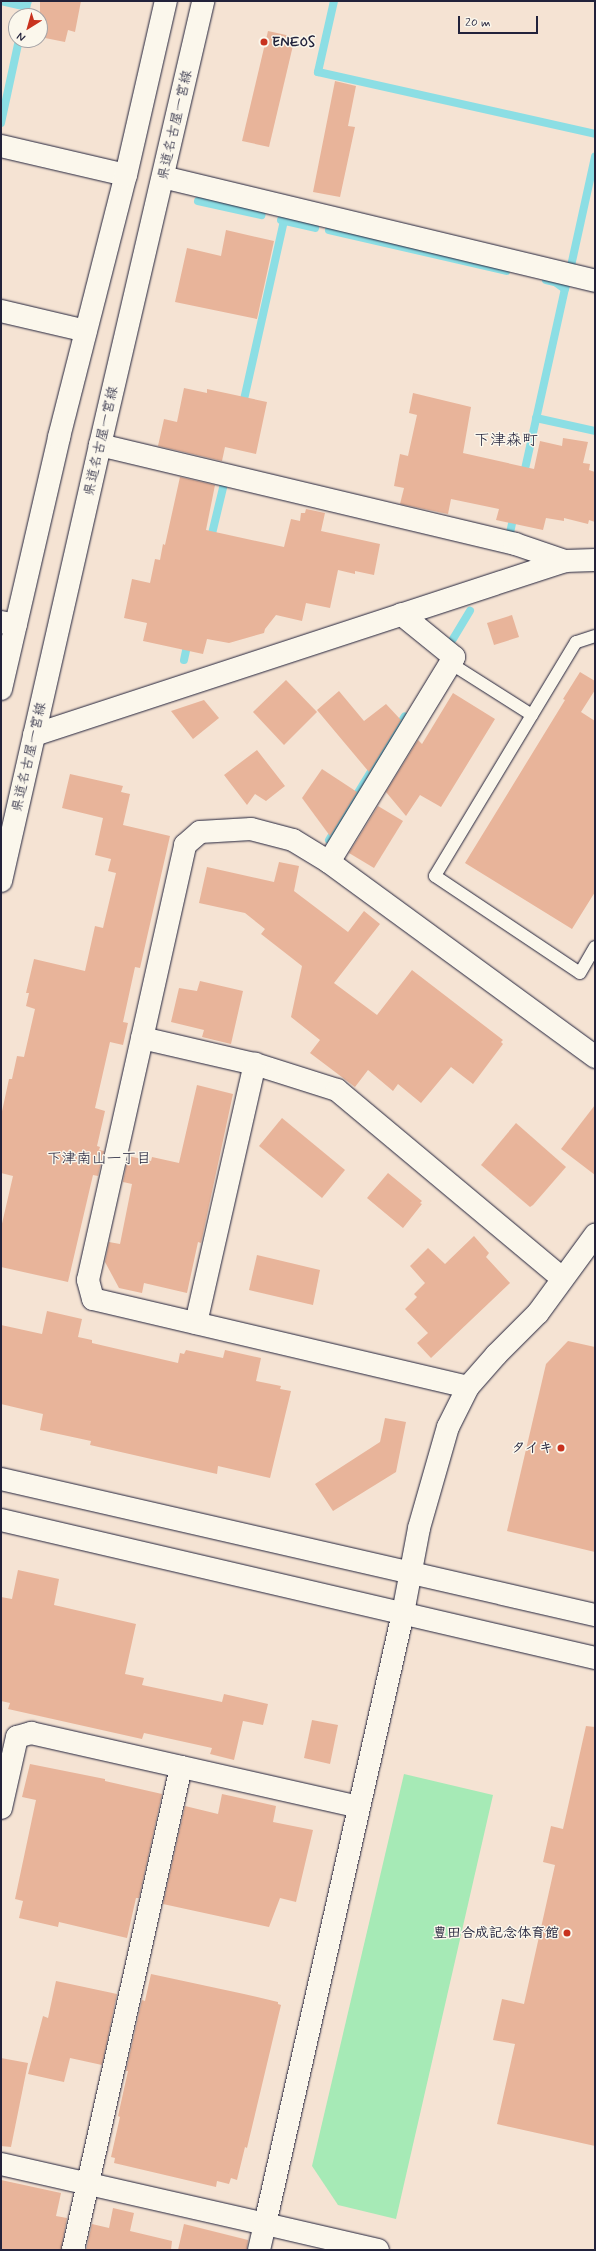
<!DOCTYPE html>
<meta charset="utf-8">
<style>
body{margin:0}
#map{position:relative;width:596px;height:2251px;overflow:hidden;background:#f5e3d3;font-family:Mynerve,"Klee One",sans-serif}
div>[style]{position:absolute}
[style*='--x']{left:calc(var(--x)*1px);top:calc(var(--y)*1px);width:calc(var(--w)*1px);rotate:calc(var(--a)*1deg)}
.green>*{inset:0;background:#a6eab6}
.stream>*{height:8px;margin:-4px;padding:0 4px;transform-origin:4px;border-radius:4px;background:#8cdee4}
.building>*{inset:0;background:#e8b49a}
.roads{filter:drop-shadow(0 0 1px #22223b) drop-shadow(0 0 1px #22223b)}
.service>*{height:12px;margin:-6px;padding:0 6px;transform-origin:6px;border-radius:6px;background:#fbf7ec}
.minor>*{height:22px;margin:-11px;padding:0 11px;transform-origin:11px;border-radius:11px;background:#fbf7ec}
.tertiary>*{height:22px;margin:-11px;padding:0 11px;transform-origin:11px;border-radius:11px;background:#fbf7ec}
.secondary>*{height:22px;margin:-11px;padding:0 11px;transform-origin:11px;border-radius:11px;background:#fbf7ec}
.dots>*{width:11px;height:11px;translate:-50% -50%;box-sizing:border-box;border:2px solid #fbf7ec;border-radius:50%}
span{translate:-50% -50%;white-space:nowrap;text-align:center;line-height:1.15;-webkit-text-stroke:3px #fbf7ec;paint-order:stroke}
.poi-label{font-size:14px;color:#22223b;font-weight:700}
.left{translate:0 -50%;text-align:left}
.right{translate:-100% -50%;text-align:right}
.street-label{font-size:14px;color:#22223b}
.neighbourhood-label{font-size:15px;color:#22223b}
.quarter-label{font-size:16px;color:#22223b}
.frame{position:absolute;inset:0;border:2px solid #22223b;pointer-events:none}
.north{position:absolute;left:8px;top:8px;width:40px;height:40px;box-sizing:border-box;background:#fbf7ec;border:1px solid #a4a2a5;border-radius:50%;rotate:217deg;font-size:11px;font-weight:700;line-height:16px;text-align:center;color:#22223b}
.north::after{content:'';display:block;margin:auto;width:14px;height:18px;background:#c8321e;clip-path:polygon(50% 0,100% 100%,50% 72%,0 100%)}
.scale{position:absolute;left:458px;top:16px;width:80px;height:18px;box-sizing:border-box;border:2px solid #22223b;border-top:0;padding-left:5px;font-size:12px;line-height:14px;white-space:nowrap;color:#22223b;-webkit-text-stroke:3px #fbf7ec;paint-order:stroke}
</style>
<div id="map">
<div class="green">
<div style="clip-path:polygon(404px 1774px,493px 1795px,396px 2219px,338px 2205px,312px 2166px)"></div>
</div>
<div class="stream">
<div style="--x:1;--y:1;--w:26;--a:13"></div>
<div style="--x:26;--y:7;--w:6;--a:-72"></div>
<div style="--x:334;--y:1;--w:73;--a:102.7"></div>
<div style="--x:318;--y:72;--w:284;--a:12.6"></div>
<div style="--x:1;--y:123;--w:85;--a:-77.8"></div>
<div style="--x:198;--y:201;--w:65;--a:12.5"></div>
<div style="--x:281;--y:220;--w:35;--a:13"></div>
<div style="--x:329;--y:230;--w:182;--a:13"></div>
<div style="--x:571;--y:266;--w:112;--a:-77.6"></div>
<div style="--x:546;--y:280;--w:9;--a:13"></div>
<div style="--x:555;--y:282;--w:12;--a:35"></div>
<div style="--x:565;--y:289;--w:7;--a:-74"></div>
<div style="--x:243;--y:404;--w:189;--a:-77.4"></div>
<div style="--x:536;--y:418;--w:60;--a:12.4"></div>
<div style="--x:523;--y:478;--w:194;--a:-77.5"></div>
<div style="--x:510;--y:533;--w:19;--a:-78"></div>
<div style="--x:210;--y:542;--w:56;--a:-76.5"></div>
<div style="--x:453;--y:639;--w:33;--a:-59"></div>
<div style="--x:184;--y:660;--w:19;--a:-78"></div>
<div style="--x:329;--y:840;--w:145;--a:-58.5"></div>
</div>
<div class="building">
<div style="clip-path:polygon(40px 1px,81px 1px,75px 32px,68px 30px,65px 42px,40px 37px)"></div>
<div style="clip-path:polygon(268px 31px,295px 37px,269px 147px,242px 141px)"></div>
<div style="clip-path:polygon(335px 81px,356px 86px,348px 126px,355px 127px,340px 197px,313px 192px)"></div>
<div style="clip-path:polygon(226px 230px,274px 241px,257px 319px,175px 302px,187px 248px,221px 256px)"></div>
<div style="clip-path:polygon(184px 388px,207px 393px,207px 389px,267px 402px,256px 454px,225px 447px,222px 461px,158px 446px,164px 419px,177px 422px)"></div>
<div style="clip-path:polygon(413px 393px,471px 407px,463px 453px,534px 469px,540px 441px,562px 446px,563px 438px,588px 442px,583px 463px,590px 464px,589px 470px,595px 472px,595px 522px,589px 520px,588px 524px,564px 518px,564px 521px,546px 518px,543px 530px,496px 520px,499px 509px,451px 499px,448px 514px,400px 504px,404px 488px,394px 486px,400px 454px,408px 456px,417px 415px,409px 413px)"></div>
<div style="clip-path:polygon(180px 477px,215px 485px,206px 530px,284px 547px,291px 519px,300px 521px,301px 513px,305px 513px,306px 509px,325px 513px,321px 531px,380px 544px,374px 575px,355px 571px,355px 574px,338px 570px,330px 608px,306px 603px,302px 621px,276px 615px,265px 629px,264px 633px,229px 643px,207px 639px,203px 654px,143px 641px,147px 623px,124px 618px,132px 579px,150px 583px,155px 559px,160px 560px,163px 544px,165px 545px)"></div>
<div style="clip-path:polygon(512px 615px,519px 637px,494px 645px,487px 623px)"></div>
<div style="clip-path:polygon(580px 672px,595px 681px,595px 690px,581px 712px,595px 721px,595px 892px,572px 929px,465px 863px,565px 700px,563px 699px)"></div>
<div style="clip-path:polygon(286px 680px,317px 712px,284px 745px,253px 712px)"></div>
<div style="clip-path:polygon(339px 691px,364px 721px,386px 704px,401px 720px,369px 772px,317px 710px)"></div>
<div style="clip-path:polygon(453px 693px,495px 719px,441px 807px,420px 795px,406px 816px,386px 792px,418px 740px,422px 744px)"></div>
<div style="clip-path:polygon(204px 700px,219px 718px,193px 739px,171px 711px)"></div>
<div style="clip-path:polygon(257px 750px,285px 786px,266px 801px,255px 794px,247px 805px,224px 775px)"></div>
<div style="clip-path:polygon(322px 769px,357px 792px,330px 836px,302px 798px)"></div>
<div style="clip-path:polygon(70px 774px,123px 786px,121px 792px,130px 794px,123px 825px,170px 836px,140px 968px,135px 967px,123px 1022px,128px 1023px,123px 1045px,110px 1042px,95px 1108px,105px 1111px,97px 1146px,100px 1147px,99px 1150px,104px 1151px,98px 1176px,93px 1175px,68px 1282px,1px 1267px,1px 1228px,13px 1176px,1px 1173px,1px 1116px,9px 1079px,12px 1079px,17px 1056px,24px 1057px,35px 1009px,26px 1006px,29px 993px,26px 993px,34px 959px,85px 971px,95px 926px,103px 928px,116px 873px,108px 871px,111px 859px,95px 855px,103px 818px,62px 808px)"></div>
<div style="clip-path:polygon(378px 806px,403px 821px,374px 868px,349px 853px)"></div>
<div style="clip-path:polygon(279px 862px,299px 866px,294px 891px,348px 932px,364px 911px,380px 924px,334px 983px,377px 1015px,412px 970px,503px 1040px,501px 1042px,503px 1044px,473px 1084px,451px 1067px,421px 1103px,398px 1084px,393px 1091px,368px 1070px,355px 1087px,310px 1053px,320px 1040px,291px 1017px,302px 966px,261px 934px,265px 929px,245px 913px,199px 903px,207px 867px,274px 882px)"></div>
<div style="clip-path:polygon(200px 981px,243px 991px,231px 1044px,202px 1037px,204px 1030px,171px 1022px,179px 988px,197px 991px)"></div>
<div style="clip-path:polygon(197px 1085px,233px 1094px,201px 1243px,198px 1242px,187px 1293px,144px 1283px,142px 1293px,119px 1288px,105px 1262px,109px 1242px,120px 1244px,132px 1184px,123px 1182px,128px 1156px,151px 1161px,152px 1157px,179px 1163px)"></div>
<div style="clip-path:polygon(595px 1105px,595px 1175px,561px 1149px)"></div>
<div style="clip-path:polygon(282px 1118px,345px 1170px,322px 1198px,259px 1146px)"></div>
<div style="clip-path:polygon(516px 1123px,566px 1167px,533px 1205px,530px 1207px,481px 1165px)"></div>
<div style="clip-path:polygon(388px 1173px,422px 1201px,420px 1203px,422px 1204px,403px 1228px,367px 1198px)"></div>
<div style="clip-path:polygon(474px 1236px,489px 1253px,486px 1257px,510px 1283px,431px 1358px,417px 1343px,428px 1333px,405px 1309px,417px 1297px,414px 1294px,425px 1283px,410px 1266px,428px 1248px,445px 1264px)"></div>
<div style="clip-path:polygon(257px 1255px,320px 1270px,313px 1305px,249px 1290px)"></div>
<div style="clip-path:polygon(47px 1311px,82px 1319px,78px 1337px,92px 1340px,92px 1343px,178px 1363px,180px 1353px,184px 1354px,186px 1350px,223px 1358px,225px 1350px,261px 1358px,256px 1381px,281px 1386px,280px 1389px,291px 1391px,270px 1478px,218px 1466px,217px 1474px,90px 1445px,91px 1441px,40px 1430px,43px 1414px,1px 1404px,1px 1325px,42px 1334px)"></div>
<div style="clip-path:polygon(568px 1341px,595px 1347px,595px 1552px,507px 1531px,546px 1364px)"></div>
<div style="clip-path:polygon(385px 1418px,406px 1422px,396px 1472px,333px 1511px,315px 1484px,380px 1442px)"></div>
<div style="clip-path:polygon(18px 1570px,59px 1579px,54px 1605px,136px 1624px,125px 1674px,144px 1678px,142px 1685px,222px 1702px,224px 1694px,268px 1704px,263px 1725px,243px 1721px,234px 1760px,210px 1754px,212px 1748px,144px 1733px,142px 1739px,8px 1709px,10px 1703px,1px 1701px,1px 1597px,12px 1599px)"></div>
<div style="clip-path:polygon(312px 1720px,338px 1725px,330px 1764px,304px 1758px)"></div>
<div style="clip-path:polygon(586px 1726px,595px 1727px,595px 2146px,497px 2124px,515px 2044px,493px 2040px,502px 1999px,524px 2004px,555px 1865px,543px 1862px,551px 1826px,563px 1829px)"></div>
<div style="clip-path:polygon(30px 1764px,105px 1779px,105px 1781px,162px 1794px,139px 1898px,136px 1898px,127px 1938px,59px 1922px,58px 1927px,19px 1918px,23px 1901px,15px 1899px,36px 1800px,22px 1797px)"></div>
<div style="clip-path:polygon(222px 1794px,276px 1806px,273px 1822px,313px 1830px,296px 1902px,280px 1898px,269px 1927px,163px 1904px,185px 1806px,218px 1814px)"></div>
<div style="clip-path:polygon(151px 1974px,244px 1994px,278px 2002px,278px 2004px,281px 2005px,247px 2148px,245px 2147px,237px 2180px,231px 2178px,229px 2184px,217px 2181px,216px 2187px,114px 2163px,115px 2158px,111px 2157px,120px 2117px,118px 2116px,128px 2071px,126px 2071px,142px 2000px,145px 2001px)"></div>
<div style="clip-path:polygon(56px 1981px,117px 1994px,102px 2065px,70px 2058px,64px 2082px,28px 2074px,43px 2016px,48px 2018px)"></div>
<div style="clip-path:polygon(1px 2058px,28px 2063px,11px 2147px,1px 2146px)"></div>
<div style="clip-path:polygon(1px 2180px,61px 2193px,56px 2216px,67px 2218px,61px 2250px,1px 2250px)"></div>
<div style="clip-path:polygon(113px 2208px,134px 2213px,130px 2231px,172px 2241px,171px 2250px,86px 2250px,92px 2224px,109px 2228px)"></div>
<div style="clip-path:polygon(184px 2224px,248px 2240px,247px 2250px,178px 2250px)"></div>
</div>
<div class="roads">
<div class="service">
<div style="--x:595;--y:636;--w:20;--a:162"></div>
<div style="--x:576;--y:642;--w:273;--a:121.1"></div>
<div style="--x:435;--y:876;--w:174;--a:33.8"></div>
<div style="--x:580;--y:973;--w:30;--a:-60"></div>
<div style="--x:450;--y:663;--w:97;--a:32.4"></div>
</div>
<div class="minor">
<div style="--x:1;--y:146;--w:128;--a:13.1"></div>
<div style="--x:163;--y:177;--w:444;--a:13.5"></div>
<div style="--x:1;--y:311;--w:87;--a:13.2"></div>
<div style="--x:100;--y:445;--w:427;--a:13.4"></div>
<div style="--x:515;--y:544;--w:53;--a:18.8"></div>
<div style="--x:1;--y:622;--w:15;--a:11"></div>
<div style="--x:34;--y:735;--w:559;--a:-18.14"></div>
<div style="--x:565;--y:561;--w:30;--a:-2"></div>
<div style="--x:329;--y:862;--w:240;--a:-58.6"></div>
<div style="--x:454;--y:657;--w:68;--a:-140.9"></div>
<div style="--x:142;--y:1038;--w:116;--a:13"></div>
<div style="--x:255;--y:1064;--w:86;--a:17.6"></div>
<div style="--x:337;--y:1090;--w:293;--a:39.9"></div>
<div style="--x:196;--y:1323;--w:266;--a:-77.2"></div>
<div style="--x:468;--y:1387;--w:385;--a:-166.8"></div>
<div style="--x:93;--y:1299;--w:20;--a:-105"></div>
<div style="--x:88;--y:1280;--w:446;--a:-77.4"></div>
<div style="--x:185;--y:845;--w:20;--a:-41"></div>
<div style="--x:200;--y:832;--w:51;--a:-3.4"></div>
<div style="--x:251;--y:829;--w:43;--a:14.7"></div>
<div style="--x:293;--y:840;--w:42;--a:31.4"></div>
<div style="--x:329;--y:862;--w:330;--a:36.2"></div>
<div style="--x:1;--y:1808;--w:73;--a:-77.3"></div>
<div style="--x:17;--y:1737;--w:15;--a:-16"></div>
<div style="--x:31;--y:1733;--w:336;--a:12.7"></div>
<div style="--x:1;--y:2164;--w:271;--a:12.8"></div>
<div style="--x:265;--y:2224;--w:27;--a:103"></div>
<div style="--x:73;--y:2250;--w:495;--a:-77.4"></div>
</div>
<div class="tertiary">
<div style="--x:1;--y:1479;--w:609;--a:12.9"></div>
<div style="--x:1;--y:1520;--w:610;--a:13.08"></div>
<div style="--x:378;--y:2250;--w:116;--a:-167"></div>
<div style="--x:265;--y:2224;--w:626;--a:-77.27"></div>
<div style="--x:403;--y:1613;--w:86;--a:-79.3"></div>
<div style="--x:419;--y:1528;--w:105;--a:-74"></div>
<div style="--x:448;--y:1427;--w:45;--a:-63.4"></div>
<div style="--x:468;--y:1387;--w:43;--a:-48.8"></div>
<div style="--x:496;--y:1355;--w:59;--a:-45"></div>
<div style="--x:538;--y:1313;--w:97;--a:-53.8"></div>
</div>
<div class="secondary">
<div style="--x:1;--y:689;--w:259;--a:-77"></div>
<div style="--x:59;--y:437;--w:270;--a:-75.7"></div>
<div style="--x:126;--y:175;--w:179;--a:-77.1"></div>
<div style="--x:1;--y:881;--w:447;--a:-77.2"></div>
<div style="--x:100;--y:445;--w:456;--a:-76.9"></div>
</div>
</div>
<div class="dots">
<div style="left:264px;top:42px;background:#c8321e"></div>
<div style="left:561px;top:1448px;background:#c8321e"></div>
<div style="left:567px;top:1933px;background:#c8321e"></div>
</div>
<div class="poi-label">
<span class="left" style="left:272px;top:42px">ENEOS</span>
<span class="right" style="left:553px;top:1448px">タイキ</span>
<span class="right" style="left:559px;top:1933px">豊田合成記念体育館</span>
</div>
<div class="street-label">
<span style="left:175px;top:125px;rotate:-77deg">県道名古屋一宮線</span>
<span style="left:101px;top:441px;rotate:-77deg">県道名古屋一宮線</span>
<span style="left:29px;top:757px;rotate:-77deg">県道名古屋一宮線</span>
</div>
<div class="neighbourhood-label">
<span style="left:99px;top:1160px">下津南山一丁目</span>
</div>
<div class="quarter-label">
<span style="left:506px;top:441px">下津森町</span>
</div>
<div class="frame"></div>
<div class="north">N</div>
<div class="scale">20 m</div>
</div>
